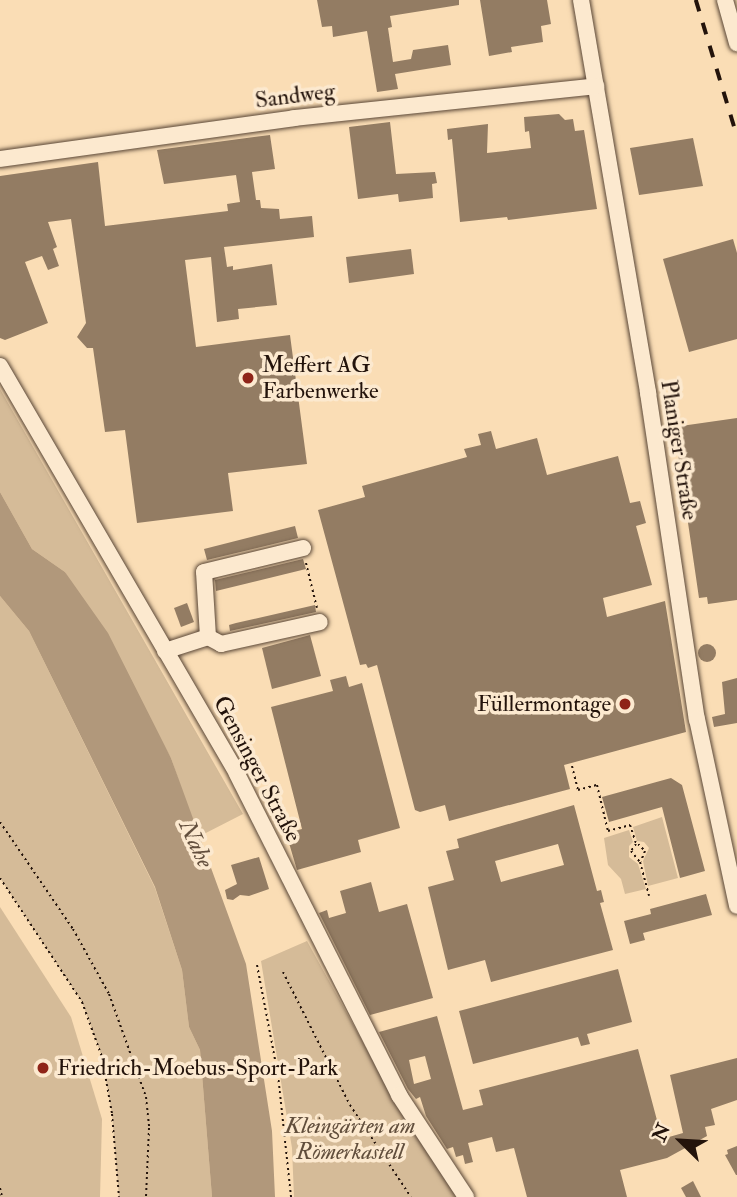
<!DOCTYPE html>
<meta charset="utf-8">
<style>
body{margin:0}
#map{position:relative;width:737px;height:1197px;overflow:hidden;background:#faddb5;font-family:"IM FELL Double Pica",serif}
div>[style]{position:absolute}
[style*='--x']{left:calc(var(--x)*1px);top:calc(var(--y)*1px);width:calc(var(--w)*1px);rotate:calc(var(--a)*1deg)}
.green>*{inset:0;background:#d5bb98}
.water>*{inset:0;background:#b1987b}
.building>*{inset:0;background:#937c63}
.round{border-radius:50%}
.path>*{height:2px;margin-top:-1px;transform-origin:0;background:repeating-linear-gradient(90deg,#23130b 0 2px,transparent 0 5.5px)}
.roads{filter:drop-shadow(0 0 2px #594636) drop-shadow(0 0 2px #594636)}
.minor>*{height:16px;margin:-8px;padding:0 8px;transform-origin:8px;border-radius:8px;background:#fce9cf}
.rail>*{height:3.5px;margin-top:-1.75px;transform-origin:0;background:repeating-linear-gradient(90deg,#23130b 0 12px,transparent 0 24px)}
.dots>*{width:19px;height:19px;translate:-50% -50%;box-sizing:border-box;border:4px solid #fce9cf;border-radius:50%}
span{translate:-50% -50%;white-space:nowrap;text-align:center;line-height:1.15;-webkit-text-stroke:7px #fce9cf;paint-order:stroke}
.street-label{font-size:23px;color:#23130b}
.poi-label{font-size:23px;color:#23130b}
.left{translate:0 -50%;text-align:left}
.right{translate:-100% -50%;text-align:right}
.park-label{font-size:23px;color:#614e3c;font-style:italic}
.water-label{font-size:24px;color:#634f3d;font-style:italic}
.north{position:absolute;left:646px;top:1106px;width:70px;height:70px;-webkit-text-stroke:5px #fce9cf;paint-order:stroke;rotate:294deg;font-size:19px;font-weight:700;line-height:28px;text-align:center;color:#23130b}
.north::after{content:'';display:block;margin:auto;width:24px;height:32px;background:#23130b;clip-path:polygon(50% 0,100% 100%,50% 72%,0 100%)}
</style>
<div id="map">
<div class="green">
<div style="clip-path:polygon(0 389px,243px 814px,198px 837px,171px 758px,65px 572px,32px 549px,0 492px)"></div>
<div style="clip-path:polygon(0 596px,29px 631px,155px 888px,182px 970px,189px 1027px,200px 1050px,212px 1197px,119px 1197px,112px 1114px,102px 1057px,82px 1002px,0 878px)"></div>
<div style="clip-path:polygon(662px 817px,678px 878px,648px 886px,643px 861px,649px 848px,644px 842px,637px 841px,633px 827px)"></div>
<div style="clip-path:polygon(629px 830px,633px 842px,629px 846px,629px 857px,638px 864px,646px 889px,625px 894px,621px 879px,608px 865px,604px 838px)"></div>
<div style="clip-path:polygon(0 907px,71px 1017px,102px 1119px,100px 1197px,0 1197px)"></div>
<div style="clip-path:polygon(307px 941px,403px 1115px,459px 1197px,294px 1197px,292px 1148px,261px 961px)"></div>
</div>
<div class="water">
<div style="clip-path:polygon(0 492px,32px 549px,65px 572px,108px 633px,171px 758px,246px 964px,272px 1131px,275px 1197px,212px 1197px,200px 1050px,189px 1027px,182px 970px,155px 887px,29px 631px,0 596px)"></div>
</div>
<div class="building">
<div style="clip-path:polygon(317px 0,459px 0,459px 5px,390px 16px,392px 27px,388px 28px,393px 62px,411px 59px,413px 50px,448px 45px,451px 65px,395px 74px,398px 89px,377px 92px,367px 31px,333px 37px,332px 26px,322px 27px)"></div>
<div style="clip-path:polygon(480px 0,547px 0,551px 24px,541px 26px,543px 42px,511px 47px,512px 52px,489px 56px)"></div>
<div style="clip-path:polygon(559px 114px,565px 120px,573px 119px,575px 131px,584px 130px,597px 209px,508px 220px,507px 217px,460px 222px,452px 139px,448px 140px,447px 129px,488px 124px,487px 153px,531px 148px,529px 131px,525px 132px,524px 117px)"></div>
<div style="clip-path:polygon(390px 122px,396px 174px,435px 172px,437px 183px,432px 184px,433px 198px,399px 202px,398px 194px,358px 199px,349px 127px)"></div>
<div style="clip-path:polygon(270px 135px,275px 169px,252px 172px,256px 200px,260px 200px,261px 208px,279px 209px,280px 219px,312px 216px,314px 237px,224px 247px,227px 267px,233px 266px,233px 270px,272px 264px,277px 305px,238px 309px,239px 319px,217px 322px,211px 257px,185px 260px,196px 347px,290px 335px,307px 464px,228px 473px,233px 511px,137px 523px,125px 430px,105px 432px,93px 348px,87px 348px,77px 337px,86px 323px,71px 219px,48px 222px,57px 247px,53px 249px,59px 266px,48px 270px,42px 256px,25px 262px,48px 323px,5px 340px,0 338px,0 176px,98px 162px,105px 226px,228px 211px,227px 204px,240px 202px,236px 175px,164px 184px,157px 150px)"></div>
<div style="clip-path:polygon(693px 138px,703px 186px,639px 195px,630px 148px)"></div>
<div style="clip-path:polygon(733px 239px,737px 253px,737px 339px,689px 352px,663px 259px)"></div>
<div style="clip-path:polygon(411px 249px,414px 274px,349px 283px,346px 257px)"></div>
<div style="clip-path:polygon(737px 418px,737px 600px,708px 604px,707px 597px,699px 598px,674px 427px)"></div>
<div style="clip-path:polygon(491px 431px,496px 449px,537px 438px,547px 475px,618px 456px,630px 503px,640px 501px,646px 523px,636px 526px,652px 585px,603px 598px,607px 617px,665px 601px,686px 732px,564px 765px,570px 789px,449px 821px,445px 805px,420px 812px,415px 810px,377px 665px,368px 668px,366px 664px,360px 665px,318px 510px,365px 497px,362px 486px,467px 457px,464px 449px,481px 445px,478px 434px)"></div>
<div style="clip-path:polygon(295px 526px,298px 538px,207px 560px,204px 549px)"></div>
<div style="clip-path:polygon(303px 559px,306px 569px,216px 591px,215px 580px)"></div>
<div style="clip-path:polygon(187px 603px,194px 622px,181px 627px,174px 608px)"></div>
<div style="clip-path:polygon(315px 605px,316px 612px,230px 631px,229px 625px,236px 623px)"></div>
<div style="clip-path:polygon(310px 635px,321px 676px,272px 689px,262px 648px)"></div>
<div class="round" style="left:698px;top:644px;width:18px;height:18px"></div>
<div style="clip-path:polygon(346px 676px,349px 687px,362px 683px,400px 828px,358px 840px,361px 852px,297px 870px,286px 833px,302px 829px,271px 707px,333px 691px,330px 680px)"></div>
<div style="clip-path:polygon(737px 678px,737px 723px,714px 727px,712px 717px,725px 714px,722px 682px)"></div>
<div style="clip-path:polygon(671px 778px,682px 785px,705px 871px,680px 878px,662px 807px,609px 822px,602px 797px)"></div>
<div style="clip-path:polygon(evenodd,574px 805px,597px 891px,601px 890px,604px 902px,600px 903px,613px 950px,491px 982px,485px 960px,448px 970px,428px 887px,454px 880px,446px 851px,459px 848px,457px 839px,574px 805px,558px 844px,564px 865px,501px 882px,495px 861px,558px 844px)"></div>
<div style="clip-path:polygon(259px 857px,269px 889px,249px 896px,240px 895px,233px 900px,227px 899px,225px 890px,237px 884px,231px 865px)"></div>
<div style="clip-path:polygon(371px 882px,379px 912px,407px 904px,433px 998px,370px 1015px,319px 913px,327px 910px,329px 918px,346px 913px,340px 891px)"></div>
<div style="clip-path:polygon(706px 894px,712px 915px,643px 933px,645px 940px,630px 944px,624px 921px,651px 914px,650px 909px)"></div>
<div style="clip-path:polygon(618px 969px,632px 1022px,587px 1034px,590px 1044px,581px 1046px,578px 1037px,473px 1064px,459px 1011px)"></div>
<div style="clip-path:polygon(evenodd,437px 1016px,463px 1110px,483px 1105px,479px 1090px,638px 1049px,662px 1139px,683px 1133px,670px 1075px,737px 1058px,737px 1100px,711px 1109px,715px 1125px,705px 1127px,707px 1136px,667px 1158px,620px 1170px,627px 1197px,527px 1197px,514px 1148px,496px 1152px,492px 1137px,468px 1143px,473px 1162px,465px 1164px,463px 1155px,456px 1157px,453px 1147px,447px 1149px,426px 1116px,420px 1097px,416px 1099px,408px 1089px,379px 1032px,437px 1016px,425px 1056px,431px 1079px,414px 1084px,409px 1060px,425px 1056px)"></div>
<div style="clip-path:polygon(737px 1146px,737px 1175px,736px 1175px,725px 1155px,728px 1154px,727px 1150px)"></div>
<div style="clip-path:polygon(693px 1181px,701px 1197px,686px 1197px,681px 1188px)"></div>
</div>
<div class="path">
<div style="--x:306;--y:563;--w:46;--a:76.3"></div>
<div style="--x:572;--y:766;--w:25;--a:76"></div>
<div style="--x:578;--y:790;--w:20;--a:-15"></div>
<div style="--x:597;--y:785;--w:47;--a:76.6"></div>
<div style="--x:608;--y:831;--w:23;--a:-15"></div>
<div style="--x:630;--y:825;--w:20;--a:72"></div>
<div style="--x:636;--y:844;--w:9;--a:126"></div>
<div style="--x:631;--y:851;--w:14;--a:51"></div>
<div style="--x:640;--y:862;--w:35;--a:75"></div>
<div style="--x:0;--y:822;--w:130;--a:55.7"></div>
<div style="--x:73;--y:929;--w:74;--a:61"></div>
<div style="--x:109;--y:994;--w:109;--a:70.2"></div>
<div style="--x:146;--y:1097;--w:31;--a:84"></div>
<div style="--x:149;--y:1128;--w:69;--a:92.5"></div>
<div style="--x:638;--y:844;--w:10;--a:45"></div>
<div style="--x:645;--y:851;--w:11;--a:112"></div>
<div style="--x:0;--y:878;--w:149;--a:56.5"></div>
<div style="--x:82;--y:1002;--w:59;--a:70"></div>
<div style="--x:102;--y:1057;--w:58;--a:80"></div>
<div style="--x:112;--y:1114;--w:83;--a:85.2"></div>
<div style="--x:257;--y:965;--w:112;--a:79.2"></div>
<div style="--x:278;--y:1075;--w:123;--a:83.9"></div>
<div style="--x:283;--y:972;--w:149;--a:63.3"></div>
<div style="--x:350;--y:1105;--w:110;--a:56.5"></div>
<div style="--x:0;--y:1188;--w:9;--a:77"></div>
</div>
<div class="roads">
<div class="minor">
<div style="--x:581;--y:0;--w:399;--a:80.3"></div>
<div style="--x:648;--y:393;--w:330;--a:81.5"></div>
<div style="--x:697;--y:719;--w:191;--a:77.9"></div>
<div style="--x:725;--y:0;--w:45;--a:74.4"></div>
<div style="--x:0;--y:159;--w:297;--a:-7.9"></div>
<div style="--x:294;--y:118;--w:304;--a:-6"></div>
<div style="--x:0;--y:366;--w:472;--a:59.8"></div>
<div style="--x:237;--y:774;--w:360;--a:63.2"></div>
<div style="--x:399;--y:1095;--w:122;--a:56.7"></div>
<div style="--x:208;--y:637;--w:65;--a:-93.5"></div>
<div style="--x:204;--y:572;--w:102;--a:-13.6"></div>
<div style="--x:165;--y:651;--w:45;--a:-18"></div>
<div style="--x:208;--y:637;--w:15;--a:28"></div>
<div style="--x:221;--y:644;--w:101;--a:-12.5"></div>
</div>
</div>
<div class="rail">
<div style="--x:696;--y:0;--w:142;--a:73.2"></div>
</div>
<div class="dots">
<div style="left:248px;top:378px;background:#8f2418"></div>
<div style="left:625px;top:704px;background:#8f2418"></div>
<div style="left:43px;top:1068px;background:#8f2418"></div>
</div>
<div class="street-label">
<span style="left:295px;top:96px;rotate:-7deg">Sandweg</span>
<span style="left:679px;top:450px;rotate:81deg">Planiger Straße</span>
<span style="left:257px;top:769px;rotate:62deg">Gensinger Straße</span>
</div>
<div class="poi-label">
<span class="left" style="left:262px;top:378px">Meffert AG<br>Farbenwerke</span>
<span class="right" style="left:611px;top:704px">Füllermontage</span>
<span class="left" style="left:57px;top:1068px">Friedrich-Moebus-Sport-Park</span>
</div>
<div class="park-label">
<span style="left:350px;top:1139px">Kleingärten am<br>Römerkastell</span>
</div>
<div class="water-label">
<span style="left:196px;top:844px;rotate:65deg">Nahe</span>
</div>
<div class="north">N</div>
</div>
